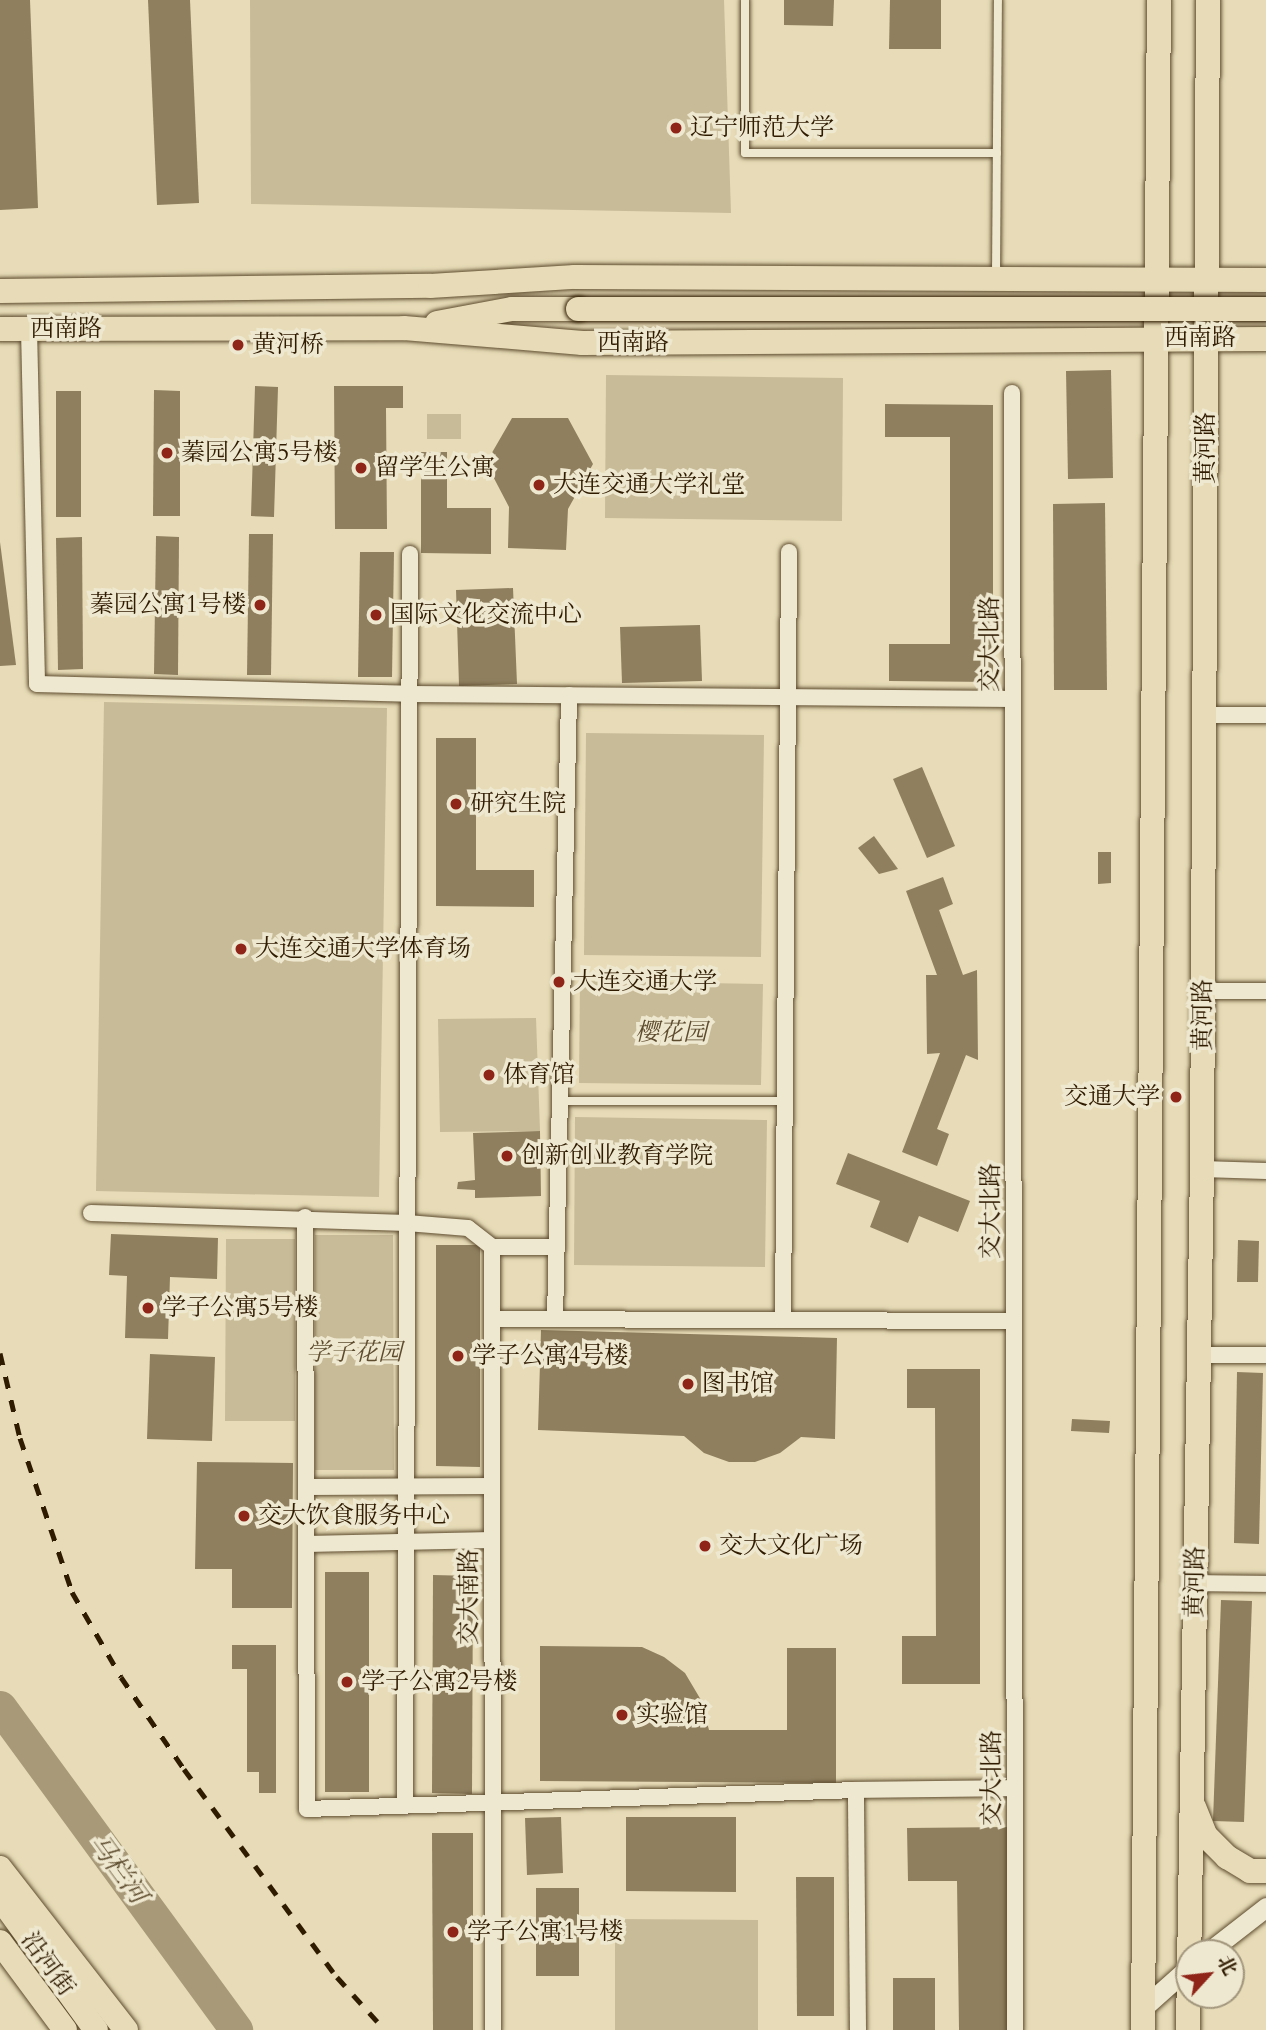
<!DOCTYPE html>
<meta charset="utf-8">
<style>
body{margin:0}
#map{position:relative;width:1266px;height:2030px;overflow:hidden;background:#e7dcb7;font-family:Cardo,"Noto Serif SC",serif}
div>[style]{position:absolute}
[style*='--x']{left:calc(var(--x)*1px);top:calc(var(--y)*1px);width:calc(var(--w)*1px);rotate:calc(var(--a)*1deg)}
.green>*{inset:0;background:#c8bb98}
.river>*{height:33px;margin:-16.5px;padding:0 16.5px;transform-origin:16.5px;border-radius:16.5px;background:#a89a79}
.building>*{inset:0;background:#8f7f5f}
.roads{filter:drop-shadow(0 0 2px #5d4b2e) drop-shadow(0 0 2px #5d4b2e)}
.service>*{height:8px;margin:-4px;padding:0 4px;transform-origin:4px;border-radius:4px;background:#efe8d0}
.minor>*{height:16px;margin:-8px;padding:0 8px;transform-origin:8px;border-radius:8px;background:#efe8d0}
.tertiary>*{height:19px;margin:-9.5px;padding:0 9.5px;transform-origin:9.5px;border-radius:9.5px;background:#efe8d0}
.primary>*{height:24px;margin:-12px;padding:0 12px;transform-origin:12px;border-radius:12px;background:#e7dcb7}
.trunk>*{height:24px;margin:-12px;padding:0 12px;transform-origin:12px;border-radius:12px;background:#e7dcb7}
.rail>*{height:5px;margin-top:-2.5px;transform-origin:0;background:repeating-linear-gradient(90deg,#2f1b00 0 12px,transparent 0 24px)}
.bridges{filter:drop-shadow(0 0 2px #2f1b00) drop-shadow(0 0 2px #2f1b00)}
.primary-bridge>*{height:24px;margin:-12px;padding:0 12px;transform-origin:12px;border-radius:12px;background:#e7dcb7}
.dots>*{width:19px;height:19px;translate:-50% -50%;box-sizing:border-box;border:4px solid #efe8d0;border-radius:50%}
span{translate:-50% -50%;white-space:nowrap;text-align:center;line-height:1.15;-webkit-text-stroke:7px #efe8d0;paint-order:stroke}
.poi-label{font-size:24px;color:#2f1b00}
.left{translate:0 -50%;text-align:left}
.right{translate:-100% -50%;text-align:right}
.street-label{font-size:24px;color:#2f1b00}
.park-label{font-size:24px;color:#5d4b2e;font-style:italic}
.water-label{font-size:26px;color:#5f4e30;font-style:italic}
.north{position:absolute;left:1175px;top:1939px;width:70px;height:70px;box-sizing:border-box;background:#efe8d0;border:2px solid #a2967d;border-radius:50%;rotate:63deg;font-size:19px;font-weight:700;line-height:28px;text-align:center;color:#2f1b00}
.north::after{content:'';display:block;margin:auto;width:24px;height:32px;background:#8f2418;clip-path:polygon(50% 0,100% 100%,50% 72%,0 100%)}
</style>
<div id="map">
<div class="green">
<div style="clip-path:polygon(250px 0,724px 0,731px 213px,251px 204px)"></div>
<div style="clip-path:polygon(606px 375px,843px 378px,842px 521px,605px 518px)"></div>
<div style="clip-path:polygon(427px 414px,461px 414px,461px 439px,427px 439px)"></div>
<div style="clip-path:polygon(104px 702px,387px 708px,379px 1197px,96px 1191px)"></div>
<div style="clip-path:polygon(586px 733px,764px 735px,761px 957px,584px 955px)"></div>
<div style="clip-path:polygon(580px 981px,763px 984px,761px 1085px,579px 1083px)"></div>
<div style="clip-path:polygon(536px 1018px,540px 1131px,440px 1132px,438px 1019px)"></div>
<div style="clip-path:polygon(575px 1117px,767px 1120px,765px 1267px,574px 1265px)"></div>
<div style="clip-path:polygon(315px 1235px,393px 1235px,394px 1470px,315px 1470px)"></div>
<div style="clip-path:polygon(226px 1239px,295px 1239px,295px 1421px,225px 1421px)"></div>
<div style="clip-path:polygon(615px 1919px,758px 1920px,758px 2030px,615px 2030px)"></div>
</div>
<div class="river">
<div style="--x:0;--y:1707;--w:400;--a:53.8"></div>
</div>
<div class="building">
<div style="clip-path:polygon(0 0,30px 0,38px 208px,0 210px)"></div>
<div style="clip-path:polygon(148px 0,190px 0,199px 203px,157px 205px)"></div>
<div style="clip-path:polygon(784px 0,834px 0,833px 26px,784px 25px)"></div>
<div style="clip-path:polygon(890px 0,941px 0,941px 49px,889px 49px)"></div>
<div style="clip-path:polygon(1111px 370px,1113px 478px,1068px 479px,1066px 371px)"></div>
<div style="clip-path:polygon(255px 386px,278px 387px,274px 517px,251px 516px)"></div>
<div style="clip-path:polygon(334px 386px,403px 386px,403px 408px,386px 408px,387px 529px,335px 529px)"></div>
<div style="clip-path:polygon(154px 390px,180px 391px,180px 516px,153px 516px)"></div>
<div style="clip-path:polygon(56px 391px,81px 391px,81px 517px,56px 517px)"></div>
<div style="clip-path:polygon(885px 404px,993px 405px,993px 682px,889px 681px,889px 644px,950px 644px,950px 437px,885px 437px)"></div>
<div style="clip-path:polygon(512px 418px,568px 418px,593px 464px,568px 509px,566px 550px,508px 548px,509px 507px,486px 463px)"></div>
<div style="clip-path:polygon(421px 452px,447px 452px,447px 508px,491px 508px,491px 554px,421px 553px)"></div>
<div style="clip-path:polygon(1105px 503px,1107px 690px,1054px 690px,1053px 504px)"></div>
<div style="clip-path:polygon(249px 534px,273px 534px,271px 675px,247px 675px)"></div>
<div style="clip-path:polygon(156px 536px,179px 537px,178px 675px,154px 674px)"></div>
<div style="clip-path:polygon(82px 537px,83px 669px,58px 670px,56px 538px)"></div>
<div style="clip-path:polygon(0 542px,16px 665px,0 666px)"></div>
<div style="clip-path:polygon(360px 552px,394px 552px,392px 677px,358px 677px)"></div>
<div style="clip-path:polygon(513px 588px,517px 684px,459px 686px,456px 590px)"></div>
<div style="clip-path:polygon(700px 625px,702px 681px,622px 683px,620px 627px)"></div>
<div style="clip-path:polygon(436px 738px,476px 738px,476px 870px,534px 870px,534px 907px,436px 906px)"></div>
<div style="clip-path:polygon(922px 767px,955px 846px,927px 858px,893px 779px)"></div>
<div style="clip-path:polygon(874px 836px,898px 869px,879px 874px,858px 848px)"></div>
<div style="clip-path:polygon(1098px 852px,1111px 852px,1111px 883px,1098px 884px)"></div>
<div style="clip-path:polygon(943px 877px,953px 904px,939px 910px,963px 975px,977px 970px,978px 1060px,966px 1055px,937px 1129px,949px 1134px,937px 1166px,902px 1152px,940px 1053px,927px 1054px,926px 975px,937px 975px,906px 891px)"></div>
<div style="clip-path:polygon(540px 1131px,541px 1196px,475px 1198px,475px 1190px,457px 1189px,458px 1182px,475px 1180px,473px 1133px)"></div>
<div style="clip-path:polygon(848px 1153px,970px 1201px,958px 1232px,919px 1216px,908px 1243px,870px 1227px,880px 1201px,836px 1184px)"></div>
<div style="clip-path:polygon(111px 1234px,218px 1238px,217px 1279px,170px 1277px,168px 1339px,125px 1338px,127px 1276px,109px 1275px)"></div>
<div style="clip-path:polygon(1238px 1240px,1259px 1241px,1258px 1282px,1237px 1282px)"></div>
<div style="clip-path:polygon(436px 1245px,480px 1245px,480px 1467px,436px 1466px)"></div>
<div style="clip-path:polygon(541px 1330px,837px 1338px,835px 1439px,801px 1437px,780px 1453px,755px 1462px,729px 1462px,704px 1453px,684px 1436px,538px 1430px)"></div>
<div style="clip-path:polygon(150px 1354px,215px 1357px,212px 1441px,147px 1439px)"></div>
<div style="clip-path:polygon(907px 1369px,980px 1369px,980px 1684px,902px 1684px,902px 1636px,936px 1636px,935px 1408px,907px 1408px)"></div>
<div style="clip-path:polygon(1237px 1372px,1263px 1373px,1259px 1544px,1234px 1543px)"></div>
<div style="clip-path:polygon(1072px 1419px,1110px 1421px,1109px 1433px,1071px 1431px)"></div>
<div style="clip-path:polygon(197px 1462px,293px 1463px,292px 1608px,232px 1608px,232px 1569px,195px 1569px)"></div>
<div style="clip-path:polygon(325px 1572px,369px 1572px,369px 1792px,325px 1792px)"></div>
<div style="clip-path:polygon(433px 1575px,473px 1576px,472px 1794px,432px 1793px)"></div>
<div style="clip-path:polygon(1221px 1600px,1252px 1601px,1244px 1822px,1213px 1821px)"></div>
<div style="clip-path:polygon(232px 1645px,276px 1645px,276px 1793px,259px 1793px,259px 1772px,247px 1772px,247px 1669px,232px 1669px)"></div>
<div style="clip-path:polygon(540px 1646px,642px 1647px,664px 1657px,685px 1673px,701px 1700px,709px 1730px,787px 1730px,787px 1648px,836px 1648px,836px 1783px,540px 1781px)"></div>
<div style="clip-path:polygon(561px 1817px,563px 1873px,527px 1875px,525px 1818px)"></div>
<div style="clip-path:polygon(626px 1817px,736px 1817px,736px 1892px,626px 1891px)"></div>
<div style="clip-path:polygon(1008px 1827px,1011px 2030px,959px 2030px,957px 1881px,908px 1881px,907px 1828px)"></div>
<div style="clip-path:polygon(432px 1833px,473px 1833px,473px 2030px,433px 2030px)"></div>
<div style="clip-path:polygon(796px 1877px,834px 1877px,834px 2016px,797px 2016px)"></div>
<div style="clip-path:polygon(536px 1888px,579px 1888px,579px 1976px,536px 1976px)"></div>
<div style="clip-path:polygon(893px 1978px,935px 1978px,935px 2030px,893px 2030px)"></div>
</div>
<div class="roads">
<div class="service">
<div style="--x:745;--y:0;--w:153;--a:90"></div>
<div style="--x:745;--y:153;--w:252;--a:0"></div>
<div style="--x:996;--y:277;--w:277;--a:-89.6"></div>
<div style="--x:560;--y:1101;--w:225;--a:0"></div>
</div>
<div class="minor">
<div style="--x:29;--y:329;--w:355;--a:88.7"></div>
<div style="--x:37;--y:684;--w:372;--a:1.5"></div>
<div style="--x:409;--y:694;--w:604;--a:0.47"></div>
<div style="--x:1012;--y:393;--w:1637;--a:89.89"></div>
<div style="--x:1206;--y:715;--w:60;--a:0"></div>
<div style="--x:1203;--y:991;--w:63;--a:0"></div>
<div style="--x:1202;--y:1169;--w:64;--a:1.8"></div>
<div style="--x:91;--y:1213;--w:316;--a:1.8"></div>
<div style="--x:407;--y:1223;--w:61;--a:4.7"></div>
<div style="--x:468;--y:1228;--w:31;--a:38"></div>
<div style="--x:492;--y:1247;--w:65;--a:0"></div>
<div style="--x:305;--y:1217;--w:592;--a:89.81"></div>
<div style="--x:307;--y:1809;--w:549;--a:-1.98"></div>
<div style="--x:492;--y:1247;--w:783;--a:89.93"></div>
<div style="--x:494;--y:1319;--w:520;--a:0.22"></div>
<div style="--x:555;--y:1319;--w:624;--a:-88.71"></div>
<div style="--x:783;--y:1320;--w:768;--a:-89.55"></div>
<div style="--x:1199;--y:1355;--w:67;--a:0"></div>
<div style="--x:306;--y:1487;--w:186;--a:-0.3"></div>
<div style="--x:306;--y:1544;--w:186;--a:-1.2"></div>
<div style="--x:1195;--y:1583;--w:71;--a:0.8"></div>
<div style="--x:405;--y:1804;--w:1250;--a:-89.77"></div>
<div style="--x:858;--y:2030;--w:240;--a:-90.5"></div>
<div style="--x:856;--y:1790;--w:159;--a:-0.7"></div>
</div>
<div class="tertiary">
<div style="--x:1207;--y:1953;--w:75;--a:-37.9"></div>
<div style="--x:1143;--y:2008;--w:62;--a:-41.7"></div>
</div>
<div class="primary">
<div style="--x:0;--y:291;--w:430;--a:-0.7"></div>
<div style="--x:430;--y:286;--w:145;--a:-3.6"></div>
<div style="--x:575;--y:277;--w:691;--a:0.25"></div>
<div style="--x:437;--y:323;--w:76;--a:-10.6"></div>
<div style="--x:512;--y:309;--w:66;--a:0"></div>
<div style="--x:0;--y:329;--w:404;--a:-0.1"></div>
<div style="--x:404;--y:328;--w:179;--a:4.8"></div>
<div style="--x:582;--y:343;--w:684;--a:-0.34"></div>
<div style="--x:1194;--y:1807;--w:31;--a:68"></div>
<div style="--x:1206;--y:1836;--w:30;--a:45"></div>
<div style="--x:1227;--y:1857;--w:27;--a:31"></div>
<div style="--x:1250;--y:1871;--w:16;--a:0"></div>
<div style="--x:1143;--y:2030;--w:2030;--a:-89.55"></div>
<div style="--x:1188;--y:2030;--w:861;--a:-89.07"></div>
<div style="--x:1202;--y:1169;--w:1169;--a:-89.71"></div>
</div>
<div class="trunk">
<div style="--x:0;--y:1868;--w:205;--a:52.1"></div>
<div style="--x:0;--y:1898;--w:163;--a:54"></div>
<div style="--x:0;--y:1942;--w:109;--a:53.5"></div>
</div>
</div>
<div class="rail">
<div style="--x:0;--y:1353;--w:87;--a:76.8"></div>
<div style="--x:20;--y:1438;--w:163;--a:71.3"></div>
<div style="--x:72;--y:1592;--w:98;--a:60"></div>
<div style="--x:121;--y:1677;--w:112;--a:55.6"></div>
<div style="--x:184;--y:1769;--w:258;--a:53.7"></div>
<div style="--x:337;--y:1977;--w:72;--a:47.8"></div>
</div>
<div class="bridges">
<div class="primary-bridge">
<div style="--x:578;--y:309;--w:688;--a:0"></div>
</div>
</div>
<div class="dots">
<div style="left:676px;top:128px;background:#8f2418"></div>
<div style="left:238px;top:345px;background:#8f2418"></div>
<div style="left:167px;top:453px;background:#8f2418"></div>
<div style="left:361px;top:468px;background:#8f2418"></div>
<div style="left:539px;top:485px;background:#8f2418"></div>
<div style="left:260px;top:605px;background:#8f2418"></div>
<div style="left:376px;top:615px;background:#8f2418"></div>
<div style="left:456px;top:804px;background:#8f2418"></div>
<div style="left:241px;top:949px;background:#8f2418"></div>
<div style="left:559px;top:982px;background:#8f2418"></div>
<div style="left:489px;top:1075px;background:#8f2418"></div>
<div style="left:1176px;top:1097px;background:#8f2418"></div>
<div style="left:507px;top:1156px;background:#8f2418"></div>
<div style="left:148px;top:1308px;background:#8f2418"></div>
<div style="left:458px;top:1356px;background:#8f2418"></div>
<div style="left:688px;top:1384px;background:#8f2418"></div>
<div style="left:244px;top:1516px;background:#8f2418"></div>
<div style="left:705px;top:1546px;background:#8f2418"></div>
<div style="left:347px;top:1682px;background:#8f2418"></div>
<div style="left:622px;top:1715px;background:#8f2418"></div>
<div style="left:453px;top:1932px;background:#8f2418"></div>
</div>
<div class="poi-label">
<span class="left" style="left:690px;top:128px">辽宁师范大学</span>
<span class="left" style="left:252px;top:345px">黄河桥</span>
<span class="left" style="left:181px;top:453px">蓁园公寓5号楼</span>
<span class="left" style="left:375px;top:468px">留学生公寓</span>
<span class="left" style="left:553px;top:485px">大连交通大学礼堂</span>
<span class="right" style="left:246px;top:605px">蓁园公寓1号楼</span>
<span class="left" style="left:390px;top:615px">国际文化交流中心</span>
<span class="left" style="left:470px;top:804px">研究生院</span>
<span class="left" style="left:255px;top:949px">大连交通大学体育场</span>
<span class="left" style="left:573px;top:982px">大连交通大学</span>
<span class="left" style="left:503px;top:1075px">体育馆</span>
<span class="right" style="left:1160px;top:1097px">交通大学</span>
<span class="left" style="left:521px;top:1156px">创新创业教育学院</span>
<span class="left" style="left:162px;top:1308px">学子公寓5号楼</span>
<span class="left" style="left:472px;top:1356px">学子公寓4号楼</span>
<span class="left" style="left:702px;top:1384px">图书馆</span>
<span class="left" style="left:258px;top:1516px">交大饮食服务中心</span>
<span class="left" style="left:719px;top:1546px">交大文化广场</span>
<span class="left" style="left:361px;top:1682px">学子公寓2号楼</span>
<span class="left" style="left:636px;top:1715px">实验馆</span>
<span class="left" style="left:467px;top:1932px">学子公寓1号楼</span>
</div>
<div class="street-label">
<span style="left:66px;top:329px">西南路</span>
<span style="left:1200px;top:338px">西南路</span>
<span style="left:633px;top:343px">西南路</span>
<span style="left:1206px;top:448px;rotate:-90deg">黄河路</span>
<span style="left:990px;top:644px;rotate:-90deg">交大北路</span>
<span style="left:1203px;top:1015px;rotate:-90deg">黄河路</span>
<span style="left:991px;top:1211px;rotate:-90deg">交大北路</span>
<span style="left:1195px;top:1582px;rotate:-89deg">黄河路</span>
<span style="left:469px;top:1597px;rotate:-90deg">交大南路</span>
<span style="left:992px;top:1778px;rotate:-90deg">交大北路</span>
<span style="left:48px;top:1964px;rotate:54deg">沿河街</span>
</div>
<div class="park-label">
<span style="left:671px;top:1033px">樱花园</span>
<span style="left:354px;top:1353px">学子花园</span>
</div>
<div class="water-label">
<span style="left:118px;top:1869px;rotate:54deg">马栏河</span>
</div>
<div class="north">北</div>
</div>
